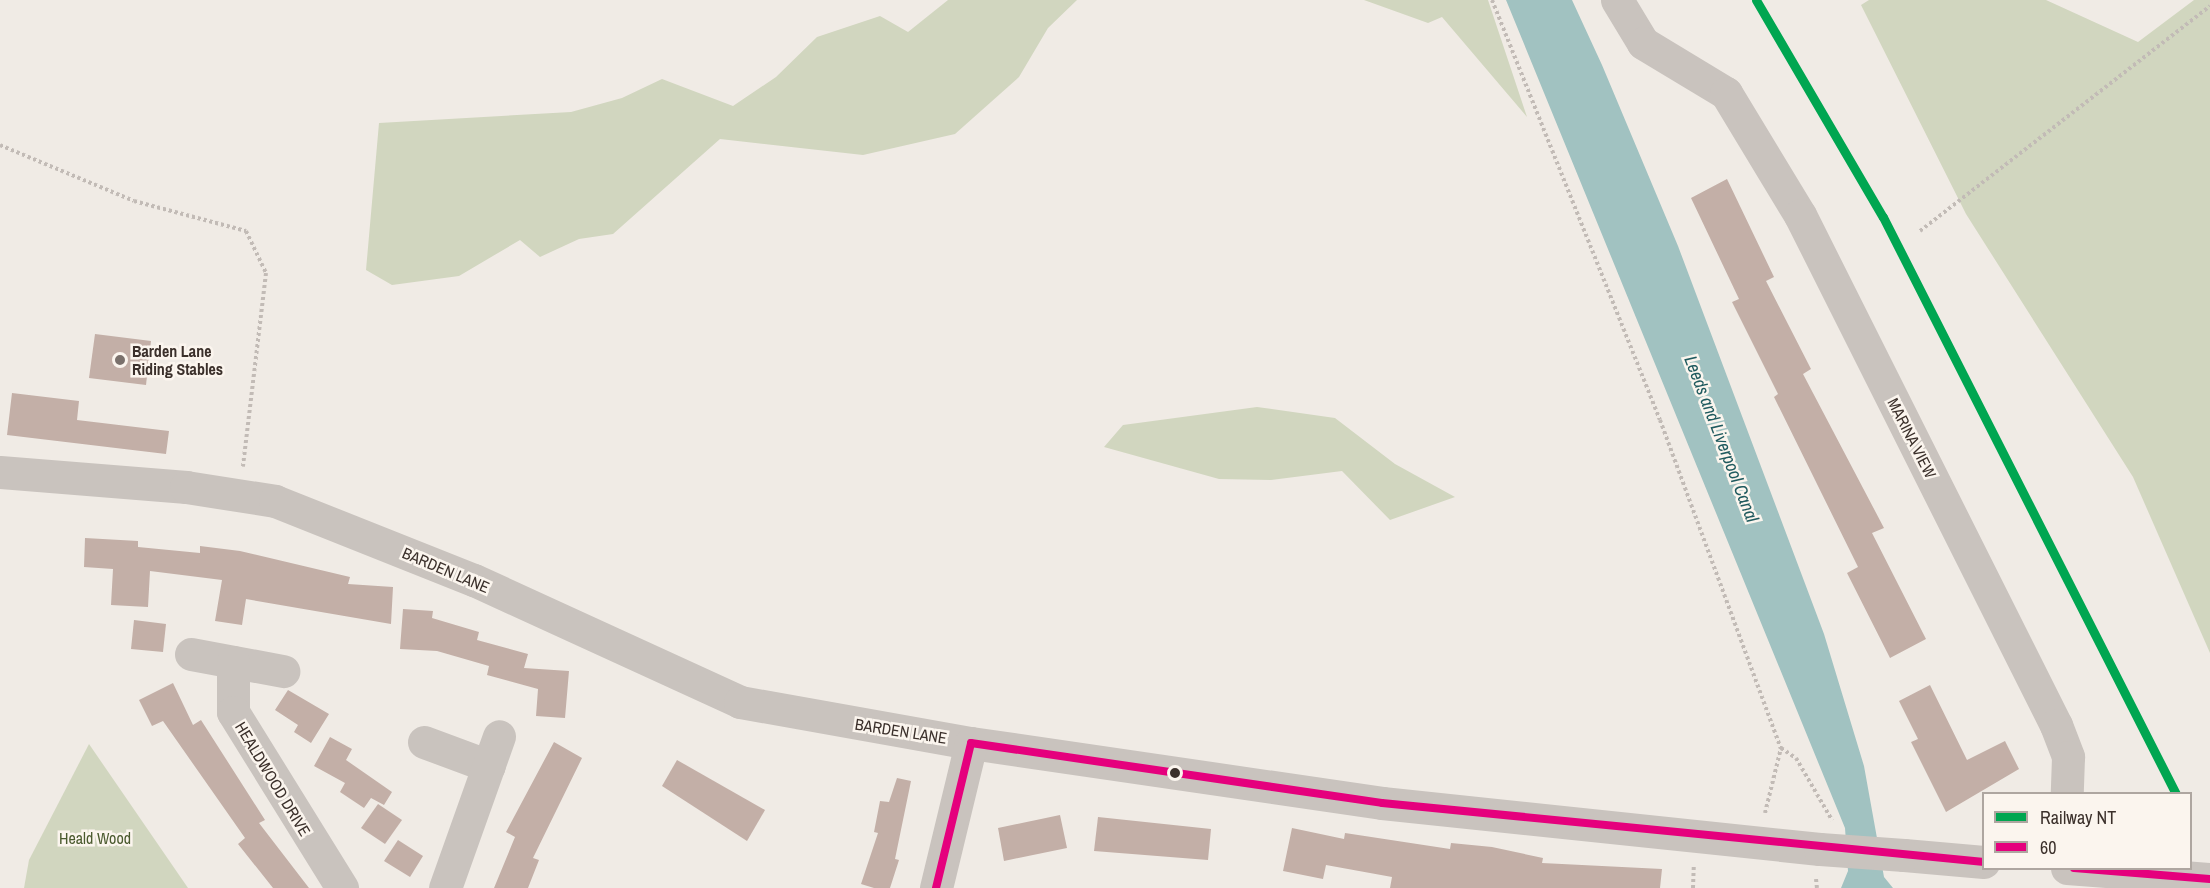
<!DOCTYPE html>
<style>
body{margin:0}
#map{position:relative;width:2210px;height:888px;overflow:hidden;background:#f0ebe5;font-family:"Archivo Narrow",sans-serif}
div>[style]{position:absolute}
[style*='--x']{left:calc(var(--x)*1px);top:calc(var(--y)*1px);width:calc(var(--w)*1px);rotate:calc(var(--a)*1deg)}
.green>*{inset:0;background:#d1d6bf}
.water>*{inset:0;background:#a1c2c1}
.building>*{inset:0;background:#c3afa7}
.path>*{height:4px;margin-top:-2px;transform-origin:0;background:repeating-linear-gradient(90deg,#c2bbb6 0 3px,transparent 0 6px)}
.minor>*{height:33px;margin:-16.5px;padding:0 16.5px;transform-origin:16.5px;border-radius:16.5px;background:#c9c3be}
.minor-bridge>*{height:33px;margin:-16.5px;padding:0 16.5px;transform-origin:16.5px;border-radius:16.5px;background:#c9c3be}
.bus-1>*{height:8px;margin:-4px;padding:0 4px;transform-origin:4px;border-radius:4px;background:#e5007d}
.rail-1>*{height:9px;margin:-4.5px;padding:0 4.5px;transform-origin:4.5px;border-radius:4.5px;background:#00a651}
.dots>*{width:16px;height:16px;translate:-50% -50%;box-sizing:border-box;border:3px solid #fbf5ee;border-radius:50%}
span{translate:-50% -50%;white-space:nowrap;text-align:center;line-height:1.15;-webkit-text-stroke:5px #fbf5ee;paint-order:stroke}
.poi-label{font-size:16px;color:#3b302b;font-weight:700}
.left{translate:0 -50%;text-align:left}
.street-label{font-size:16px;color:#3b302b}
.park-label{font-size:16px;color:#4a5a2e}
.water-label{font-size:18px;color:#1f5a5e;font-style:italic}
.legend{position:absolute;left:1982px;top:792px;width:210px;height:78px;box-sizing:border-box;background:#fbf5ee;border:2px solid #aea6a0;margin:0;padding:8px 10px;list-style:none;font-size:18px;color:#3b302b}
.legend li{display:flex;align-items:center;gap:12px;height:30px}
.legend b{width:30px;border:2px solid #aea6a0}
</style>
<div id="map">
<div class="green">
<div style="clip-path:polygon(948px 0,1077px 0,1048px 28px,1019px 77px,955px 134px,863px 155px,720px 139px,613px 234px,579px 239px,540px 257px,520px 240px,459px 276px,392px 285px,366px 270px,379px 123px,571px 112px,622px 98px,662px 79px,733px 106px,776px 77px,817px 37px,880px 16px,908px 32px)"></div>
<div style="clip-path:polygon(1364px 0,1488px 0,1527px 117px,1442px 17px,1428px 23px)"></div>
<div style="clip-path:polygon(1869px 0,2046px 0,2138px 42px,2194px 0,2210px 0,2210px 653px,2133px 477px,1966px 214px,1861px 5px)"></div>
<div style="clip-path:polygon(1257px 407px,1335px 418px,1395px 464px,1455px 497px,1390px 520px,1342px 471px,1271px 480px,1219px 479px,1104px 447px,1123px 425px)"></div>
<div style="clip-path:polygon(89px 744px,188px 888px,24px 888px,29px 860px)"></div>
</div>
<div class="water">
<div style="clip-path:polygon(1506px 0,1572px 0,1602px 65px,1678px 246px,1824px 634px,1864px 766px,1884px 877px,1893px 888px,1841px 888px,1848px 871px,1845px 828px)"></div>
</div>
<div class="building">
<div style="clip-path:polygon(1727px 179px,1774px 277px,1766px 281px,1811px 369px,1803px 374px,1884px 528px,1872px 533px,1926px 639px,1890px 658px,1847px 573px,1858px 567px,1774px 397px,1778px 394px,1732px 302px,1739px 299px,1691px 198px)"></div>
<div style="clip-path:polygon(95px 334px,151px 341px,146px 385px,89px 378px)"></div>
<div style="clip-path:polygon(12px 393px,79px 401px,77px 420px,169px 431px,166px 454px,7px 435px)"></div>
<div style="clip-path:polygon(85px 538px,138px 541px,138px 547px,200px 553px,200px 546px,240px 551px,350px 577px,348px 584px,393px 587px,391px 624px,246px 599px,242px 625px,215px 621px,222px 580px,150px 571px,148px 607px,111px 605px,113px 569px,84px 567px)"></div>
<div style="clip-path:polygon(403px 609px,433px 611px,432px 618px,479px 632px,477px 640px,528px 654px,524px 668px,569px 671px,565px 718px,536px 716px,538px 689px,487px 675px,489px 666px,437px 651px,400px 649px)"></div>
<div style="clip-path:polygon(134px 620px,166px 624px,163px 652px,131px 649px)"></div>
<div style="clip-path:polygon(173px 683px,193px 725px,201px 720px,265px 820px,259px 823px,309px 888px,273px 888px,238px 844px,245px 838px,163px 721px,152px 726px,139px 700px)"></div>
<div style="clip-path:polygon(1930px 685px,1967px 760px,2005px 741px,2019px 769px,1946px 812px,1911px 742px,1918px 739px,1899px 701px)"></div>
<div style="clip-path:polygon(288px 690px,329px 714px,311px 743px,294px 732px,298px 725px,275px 710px)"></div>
<div style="clip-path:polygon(330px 737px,352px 749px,346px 760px,392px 792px,384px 805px,371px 798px,364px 808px,340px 792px,345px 783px,314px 766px)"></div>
<div style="clip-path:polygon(554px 742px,582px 758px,533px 858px,539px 860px,528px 888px,494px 888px,515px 837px,506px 832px)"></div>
<div style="clip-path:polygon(677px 760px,765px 810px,747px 841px,662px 786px)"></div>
<div style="clip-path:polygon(897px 778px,911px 781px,895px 859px,899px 860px,890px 888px,874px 888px,861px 884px,878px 833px,874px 832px,880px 801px,889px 802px)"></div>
<div style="clip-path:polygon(378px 804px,402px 820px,385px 844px,361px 828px)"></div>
<div style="clip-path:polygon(1060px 815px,1067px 848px,1004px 861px,998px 828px)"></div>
<div style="clip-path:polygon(1098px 817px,1211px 829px,1208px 860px,1094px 851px)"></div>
<div style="clip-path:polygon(1292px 828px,1344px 839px,1345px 833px,1450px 849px,1451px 843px,1492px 847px,1543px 858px,1542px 863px,1662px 869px,1660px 888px,1390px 888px,1392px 877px,1326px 865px,1323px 879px,1283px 871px)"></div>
<div style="clip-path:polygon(398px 840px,423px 856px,410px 877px,384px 861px)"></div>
</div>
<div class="path">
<div style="--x:1492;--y:0;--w:452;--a:68.2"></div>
<div style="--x:1660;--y:420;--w:350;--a:69.8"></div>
<div style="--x:1781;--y:748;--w:18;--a:34"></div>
<div style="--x:1796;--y:758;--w:72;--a:59.9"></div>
<div style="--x:0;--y:145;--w:145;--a:22.7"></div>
<div style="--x:134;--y:201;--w:116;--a:15"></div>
<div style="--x:246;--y:231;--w:47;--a:64.5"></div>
<div style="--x:266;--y:273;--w:195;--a:96.8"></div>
<div style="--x:1920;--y:231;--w:367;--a:-37.8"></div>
<div style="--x:1765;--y:813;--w:67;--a:-76.2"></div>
<div style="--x:1816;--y:879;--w:9;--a:84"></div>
<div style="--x:1693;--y:888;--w:23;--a:-88"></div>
</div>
<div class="minor">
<div style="--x:1617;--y:0;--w:50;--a:58.8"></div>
<div style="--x:1643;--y:43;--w:97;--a:31.1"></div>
<div style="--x:1726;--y:93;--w:143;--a:58.8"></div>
<div style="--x:1800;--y:215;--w:571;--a:63.35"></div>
<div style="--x:2056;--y:725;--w:34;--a:69"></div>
<div style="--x:2068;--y:757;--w:37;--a:92"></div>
<div style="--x:0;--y:472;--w:187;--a:4.6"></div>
<div style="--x:186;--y:487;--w:90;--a:8.9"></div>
<div style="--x:275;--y:501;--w:214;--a:21.7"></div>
<div style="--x:474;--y:580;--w:293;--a:24.6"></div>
<div style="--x:740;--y:702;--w:235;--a:10.1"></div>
<div style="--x:971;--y:743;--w:415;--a:8.3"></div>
<div style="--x:1382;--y:803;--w:440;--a:6"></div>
<div style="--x:191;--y:654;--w:94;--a:10.5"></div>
<div style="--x:233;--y:662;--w:50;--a:90"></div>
<div style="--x:233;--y:712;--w:207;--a:58.2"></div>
<div style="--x:424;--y:742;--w:69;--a:20.3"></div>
<div style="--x:1904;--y:855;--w:80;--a:5"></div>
<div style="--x:2067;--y:868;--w:143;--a:4.4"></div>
<div style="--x:445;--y:888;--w:161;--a:-70.4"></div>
<div style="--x:936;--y:888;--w:149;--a:-76.4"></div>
</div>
<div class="minor-bridge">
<div style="--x:1820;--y:849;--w:84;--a:4.1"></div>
</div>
<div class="bus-1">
<div style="--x:971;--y:743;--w:415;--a:8.3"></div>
<div style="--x:1382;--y:803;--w:605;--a:5.6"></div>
<div style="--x:2074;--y:868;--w:136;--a:4.6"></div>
<div style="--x:936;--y:888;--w:149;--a:-76.4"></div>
</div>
<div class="rail-1">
<div style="--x:1756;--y:0;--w:251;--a:59.7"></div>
<div style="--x:1883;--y:217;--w:647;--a:63.08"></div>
</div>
<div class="dots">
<div style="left:120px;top:360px;background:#7a716c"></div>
<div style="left:1175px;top:773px;background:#3b302b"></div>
</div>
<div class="poi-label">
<span class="left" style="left:132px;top:360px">Barden Lane<br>Riding Stables</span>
</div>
<div class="street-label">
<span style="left:1912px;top:438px;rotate:63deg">MARINA VIEW</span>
<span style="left:446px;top:570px;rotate:23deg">BARDEN LANE</span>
<span style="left:901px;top:731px;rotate:9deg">BARDEN LANE</span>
<span style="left:273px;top:779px;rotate:59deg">HEALDWOOD DRIVE</span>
</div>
<div class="park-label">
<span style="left:95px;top:838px">Heald Wood</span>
</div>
<div class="water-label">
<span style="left:1721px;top:439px;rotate:69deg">Leeds and Liverpool Canal</span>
</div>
<ul class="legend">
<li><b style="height:8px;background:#00a651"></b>Railway NT</li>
<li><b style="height:8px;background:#e5007d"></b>60</li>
</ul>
</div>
